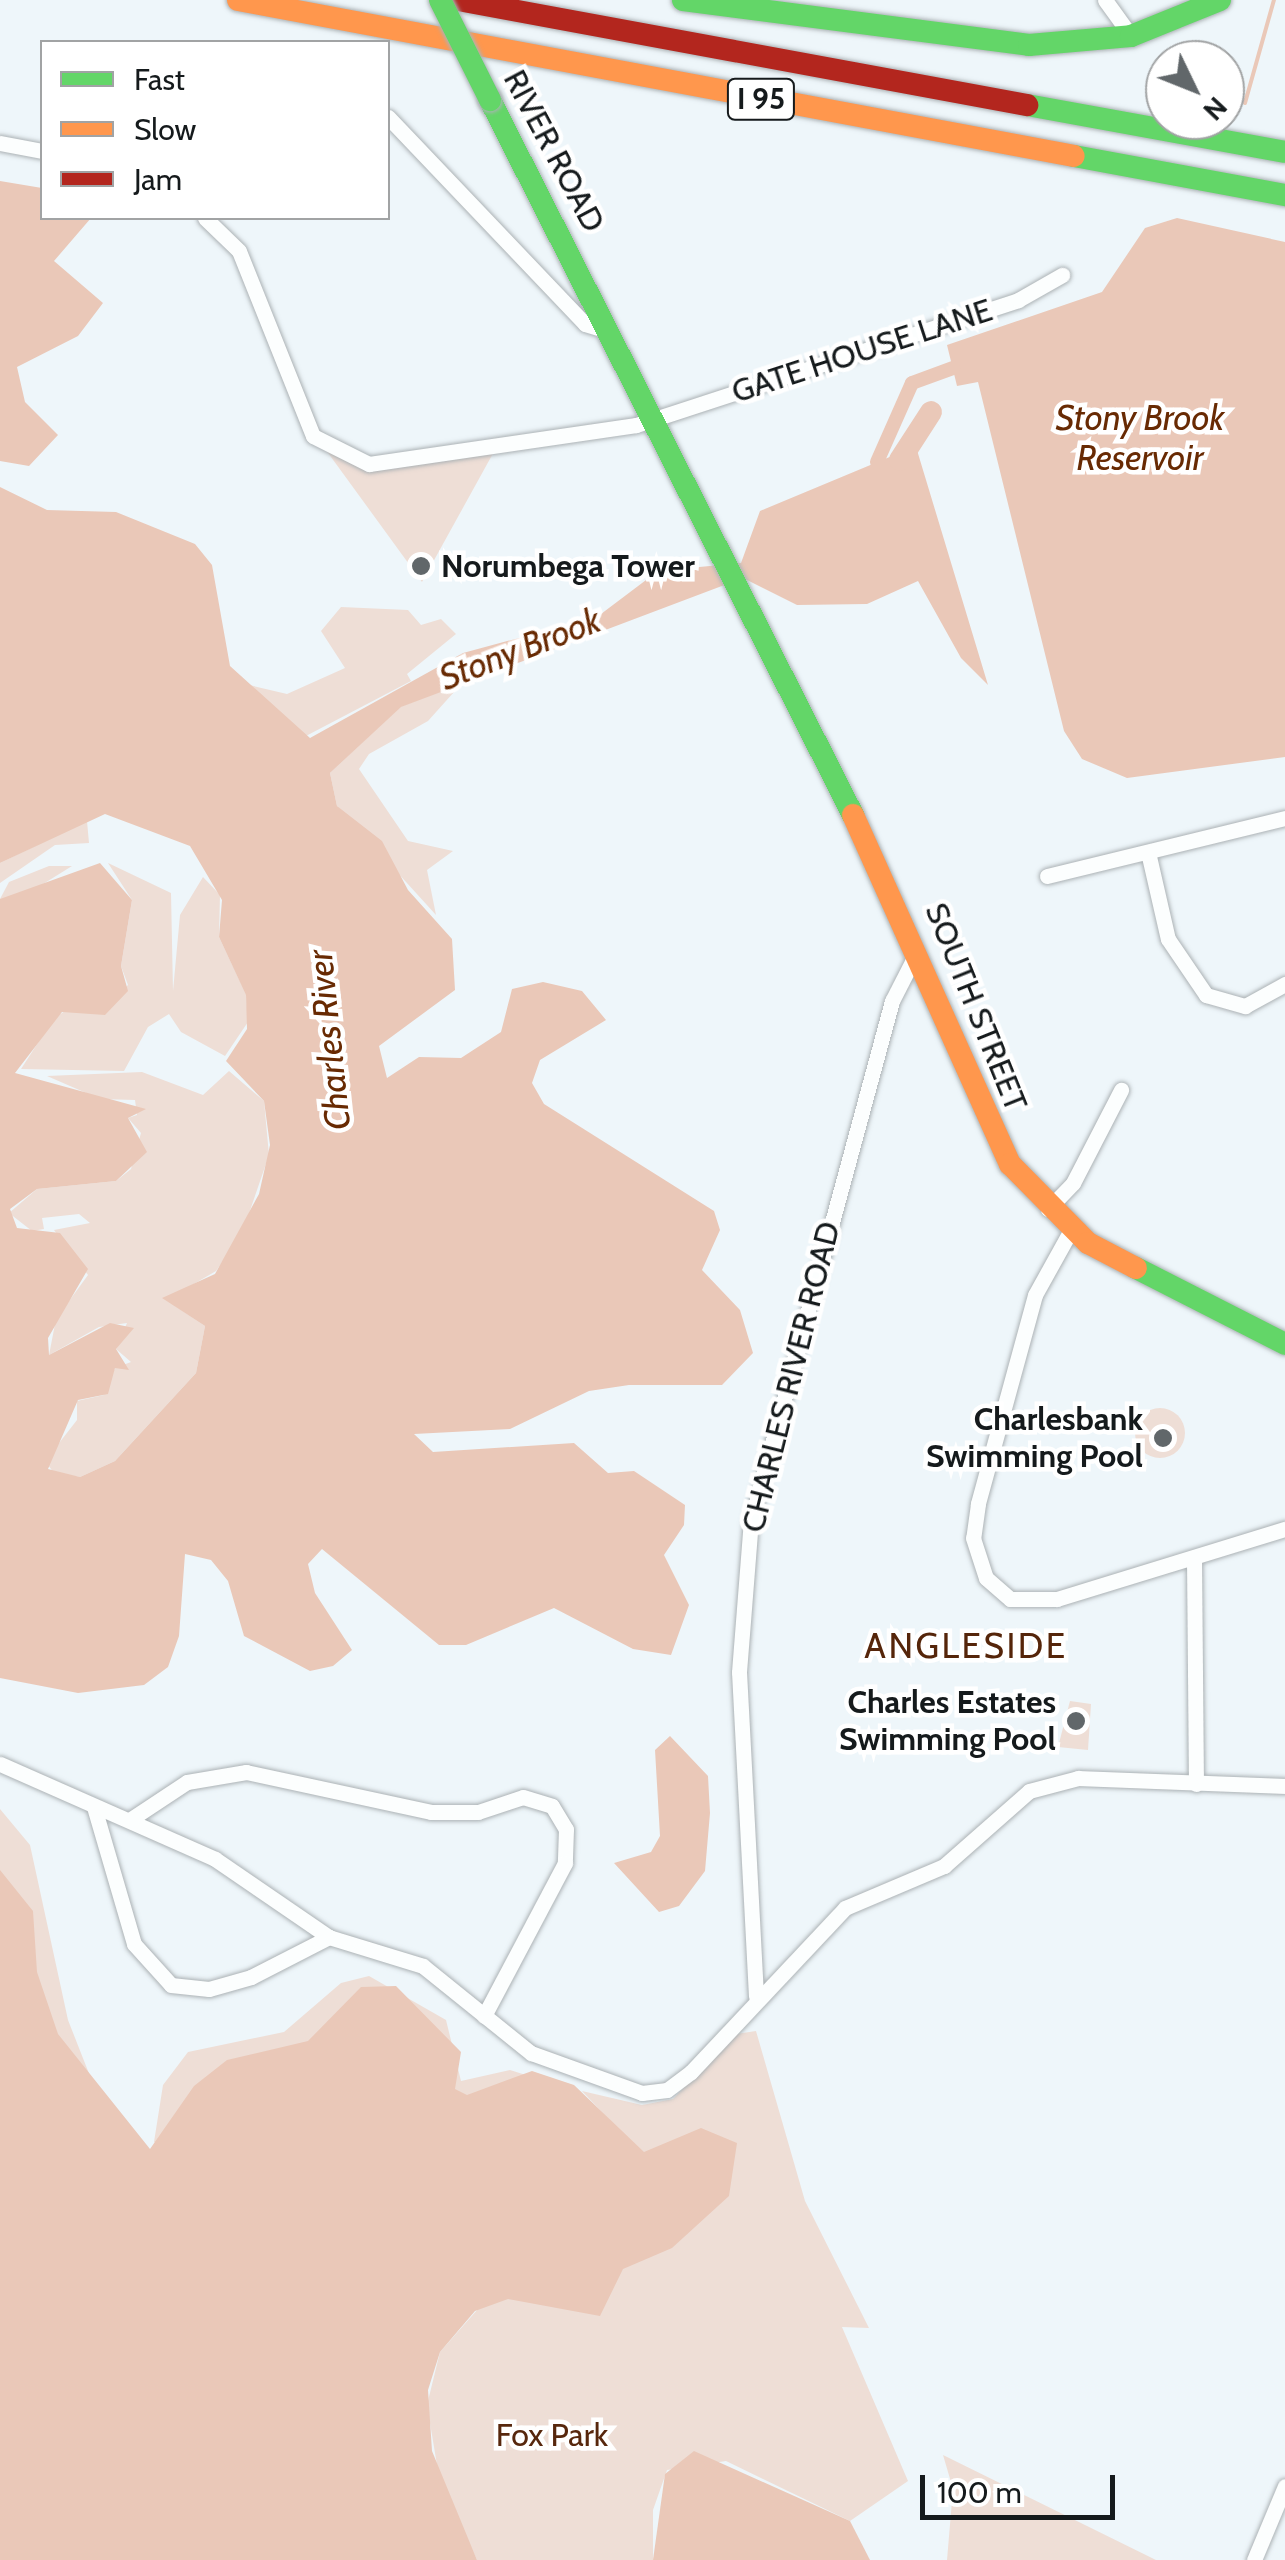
<!DOCTYPE html>
<style>
body{margin:0}
#map{position:relative;width:1285px;height:2560px;overflow:hidden;background:#eef6fa;font-family:Cabin,sans-serif}
div>[style]{position:absolute}
[style*='--x']{left:calc(var(--x)*1px);top:calc(var(--y)*1px);width:calc(var(--w)*1px);rotate:calc(var(--a)*1deg)}
.green>*{inset:0;background:#eeded6}
.round{border-radius:50%}
.water>*{inset:0;background:#eac8b8}
.stream>*{height:4px;margin:-2px;padding:0 2px;transform-origin:2px;border-radius:2px;background:#eac8b8}
.canal>*{height:14px;margin:-7px;padding:0 7px;transform-origin:7px;border-radius:7px;background:#eac8b8}
.river>*{height:22px;margin:-11px;padding:0 11px;transform-origin:11px;border-radius:11px;background:#eac8b8}
.roads{filter:drop-shadow(0 0 2px #acb2b5) drop-shadow(0 0 2px #acb2b5)}
.street>*{height:15px;margin:-7.5px;padding:0 7.5px;transform-origin:7.5px;border-radius:7.5px;background:#fcfefe}
.fast>*{height:22px;margin:-11px;padding:0 11px;transform-origin:11px;border-radius:11px;background:#63d668}
.slow>*{height:22px;margin:-11px;padding:0 11px;transform-origin:11px;border-radius:11px;background:#ff974d}
.jam>*{height:22px;margin:-11px;padding:0 11px;transform-origin:11px;border-radius:11px;background:#b3261e}
.bridges{filter:drop-shadow(0 0 2px #acb2b5) drop-shadow(0 0 2px #acb2b5)}
.fast-bridge>*{height:22px;margin:-11px;padding:0 11px;transform-origin:11px;border-radius:11px;background:#63d668}
.dots>*{width:28px;height:28px;translate:-50% -50%;box-sizing:border-box;border:5px solid #fff;border-radius:50%}
span{translate:-50% -50%;white-space:nowrap;text-align:center;line-height:1.15;-webkit-text-stroke:9px #fff;paint-order:stroke}
.shield-label span{padding:2px 8px;background:#fff;border:2px solid;border-radius:8px;-webkit-text-stroke-width:0}
.shield-label{font-size:30px;color:#151a1c;font-weight:700}
.street-label{font-size:32px;color:#151a1c}
.poi-label{font-size:32px;color:#151a1c;font-weight:700}
.left{translate:0 -50%;text-align:left}
.right{translate:-100% -50%;text-align:right}
.park-label{font-size:32px;color:#57270d}
.water-label{font-size:35px;color:#682a03;font-style:italic}
.neighbourhood-label{font-size:35px;color:#55250a;letter-spacing:2.5px}
.legend{position:absolute;left:40px;top:40px;width:350px;height:180px;box-sizing:border-box;background:#fff;border:2px solid #a1a3a4;margin:0;padding:12px 18px;list-style:none;font-size:30px;color:#151a1c}
.legend li{display:flex;align-items:center;gap:20px;height:50px}
.legend b{width:50px;border:2px solid #a1a3a4}
.north{position:absolute;left:1145px;top:40px;width:100px;height:100px;box-sizing:border-box;background:#fff;border:2px solid #a1a3a4;border-radius:50%;rotate:133deg;font-size:28px;font-weight:700;line-height:40px;text-align:center;color:#151a1c}
.north::after{content:'';display:block;margin:auto;width:35px;height:45px;background:#61676a;clip-path:polygon(50% 0,100% 100%,50% 72%,0 100%)}
.scale{position:absolute;left:920px;top:2475px;width:195px;height:45px;box-sizing:border-box;border:5px solid #151a1c;border-top:0;padding-left:12px;font-size:30px;line-height:35px;white-space:nowrap;color:#151a1c;-webkit-text-stroke:8px #fff;paint-order:stroke}
</style>
<div id="map">
<div class="green">
<div style="clip-path:polygon(323px 446px,352px 461px,496px 448px,422px 582px)"></div>
<div style="clip-path:polygon(341px 607px,408px 610px,421px 625px,441px 619px,456px 634px,407px 674px,411px 681px,304px 737px,245px 684px,287px 694px,345px 668px,321px 631px)"></div>
<div style="clip-path:polygon(463px 682px,428px 721px,369px 754px,359px 769px,408px 841px,453px 851px,427px 870px,436px 915px,337px 806px,330px 773px,400px 707px)"></div>
<div style="clip-path:polygon(87px 821px,89px 843px,55px 845px,0 883px,0 863px)"></div>
<div style="clip-path:polygon(108px 863px,171px 893px,173px 991px,180px 915px,203px 877px,220px 895px,219px 937px,246px 994px,248px 1022px,225px 1056px,181px 1032px,169px 1014px,148px 1027px,124px 1071px,21px 1069px,54px 1018px,70px 1008px,100px 1011px,128px 985px,121px 966px,132px 900px)"></div>
<div style="clip-path:polygon(49px 866px,72px 866px,19px 899px,0 899px,9px 882px)"></div>
<div style="clip-path:polygon(229px 1071px,264px 1101px,269px 1155px,243px 1231px,216px 1271px,175px 1295px,175px 1306px,205px 1326px,196px 1373px,115px 1461px,80px 1477px,54px 1473px,45px 1461px,77px 1420px,77px 1401px,104px 1395px,115px 1368px,131px 1362px,116px 1349px,127px 1323px,99px 1327px,49px 1355px,56px 1319px,88px 1275px,54px 1230px,90px 1223px,79px 1214px,42px 1218px,44px 1229px,32px 1231px,9px 1213px,37px 1189px,116px 1181px,131px 1169px,141px 1133px,128px 1118px,137px 1115px,135px 1100px,100px 1099px,47px 1076px,142px 1072px,203px 1095px)"></div>
<div class="round" style="left:1135px;top:1408px;width:50px;height:50px"></div>
<div style="clip-path:polygon(1070px 1701px,1091px 1704px,1088px 1750px,1058px 1747px)"></div>
<div style="clip-path:polygon(0 1809px,30px 1845px,68px 2020px,99px 2099px,0 2062px)"></div>
<div style="clip-path:polygon(369px 1976px,446px 2020px,461px 2081px,510px 2070px,529px 2076px,624px 2135px,582px 2091px,642px 2105px,673px 2099px,736px 2034px,756px 2031px,805px 2201px,869px 2328px,842px 2327px,908px 2481px,850px 2521px,726px 2461px,667px 2470px,653px 2510px,653px 2560px,477px 2560px,439px 2477px,427px 2405px,440px 2352px,478px 2309px,154px 2142px,163px 2085px,188px 2052px,284px 2032px,341px 1983px)"></div>
<div style="clip-path:polygon(943px 2455px,1156px 2560px,947px 2560px,953px 2489px)"></div>
</div>
<div class="water">
<div style="clip-path:polygon(0 181px,42px 188px,42px 218px,91px 218px,54px 261px,103px 303px,78px 336px,17px 367px,25px 402px,58px 435px,29px 466px,0 461px)"></div>
<div style="clip-path:polygon(1177px 218px,1285px 242px,1285px 757px,1127px 778px,1082px 759px,1064px 731px,978px 382px,957px 386px,947px 345px,1102px 292px,1145px 228px)"></div>
<div style="clip-path:polygon(910px 427px,988px 685px,961px 658px,918px 581px,867px 604px,797px 605px,743px 578px,401px 707px,330px 773px,337px 806px,382px 841px,408px 890px,452px 939px,455px 990px,379px 1046px,387px 1078px,419px 1057px,461px 1058px,501px 1032px,512px 989px,543px 982px,582px 991px,606px 1020px,540px 1060px,532px 1083px,544px 1104px,714px 1211px,720px 1230px,702px 1270px,740px 1310px,753px 1353px,722px 1385px,629px 1385px,589px 1391px,510px 1429px,414px 1434px,433px 1452px,574px 1443px,608px 1473px,634px 1471px,685px 1505px,684px 1525px,664px 1555px,689px 1605px,671px 1655px,633px 1649px,554px 1608px,466px 1645px,439px 1645px,322px 1549px,308px 1564px,315px 1593px,352px 1650px,333px 1666px,310px 1671px,244px 1636px,228px 1581px,211px 1560px,185px 1554px,179px 1636px,168px 1667px,144px 1685px,78px 1693px,0 1678px,0 899px,100px 863px,132px 900px,121px 966px,128px 991px,105px 1015px,62px 1012px,15px 1073px,146px 1109px,128px 1118px,147px 1152px,116px 1181px,37px 1189px,10px 1209px,17px 1228px,60px 1233px,88px 1269px,48px 1338px,49px 1355px,110px 1323px,134px 1328px,116px 1349px,129px 1370px,115px 1368px,108px 1394px,78px 1400px,48px 1469px,80px 1477px,115px 1461px,196px 1373px,205px 1326px,162px 1298px,215px 1274px,259px 1194px,270px 1145px,264px 1101px,226px 1061px,247px 1029px,246px 995px,219px 937px,222px 900px,190px 846px,105px 814px,0 863px,0 487px,47px 510px,116px 512px,195px 544px,212px 565px,230px 666px,310px 738px,463px 653px,597px 617px,658px 571px,741px 563px,760px 511px,892px 456px)"></div>
<div style="clip-path:polygon(670px 1736px,708px 1776px,710px 1813px,705px 1871px,679px 1906px,659px 1912px,614px 1863px,651px 1852px,660px 1836px,655px 1750px)"></div>
<div style="clip-path:polygon(0 1870px,33px 1911px,37px 1972px,58px 2034px,150px 2149px,194px 2086px,227px 2060px,308px 2041px,361px 1987px,396px 1986px,461px 2052px,455px 2089px,467px 2095px,532px 2071px,574px 2085px,644px 2152px,701px 2128px,737px 2143px,729px 2196px,672px 2248px,623px 2269px,600px 2316px,508px 2299px,475px 2311px,440px 2352px,428px 2390px,432px 2451px,477px 2560px,0 2560px)"></div>
<div style="clip-path:polygon(694px 2451px,850px 2521px,870px 2560px,653px 2560px,665px 2474px)"></div>
</div>
<div class="stream">
<div style="--x:1245;--y:103;--w:107;--a:-74.3"></div>
</div>
<div class="canal">
<div style="--x:877;--y:462;--w:86;--a:-66.1"></div>
<div style="--x:912;--y:383;--w:44;--a:-20.1"></div>
</div>
<div class="river">
<div style="--x:900;--y:460;--w:57;--a:-57.1"></div>
</div>
<div class="roads">
<div class="street">
<div style="--x:1105;--y:0;--w:44;--a:54.2"></div>
<div style="--x:388;--y:117;--w:286;--a:46.4"></div>
<div style="--x:585;--y:324;--w:27;--a:17"></div>
<div style="--x:0;--y:143;--w:43;--a:10.8"></div>
<div style="--x:205;--y:218;--w:47;--a:44.1"></div>
<div style="--x:239;--y:251;--w:199;--a:68.2"></div>
<div style="--x:313;--y:436;--w:63;--a:26.6"></div>
<div style="--x:369;--y:464;--w:270;--a:-8.3"></div>
<div style="--x:636;--y:425;--w:402;--a:-18.1"></div>
<div style="--x:1018;--y:300;--w:51;--a:-29.6"></div>
<div style="--x:1148;--y:852;--w:89;--a:77.1"></div>
<div style="--x:1168;--y:939;--w:68;--a:55.8"></div>
<div style="--x:1206;--y:995;--w:41;--a:15.8"></div>
<div style="--x:1245;--y:1006;--w:46;--a:-28.8"></div>
<div style="--x:1047;--y:876;--w:245;--a:-13.7"></div>
<div style="--x:1048;--y:1209;--w:36;--a:-46"></div>
<div style="--x:1073;--y:1183;--w:105;--a:-62.7"></div>
<div style="--x:1071;--y:1230;--w:74;--a:119"></div>
<div style="--x:1035;--y:1295;--w:217;--a:105.3"></div>
<div style="--x:978;--y:1504;--w:34;--a:98"></div>
<div style="--x:973;--y:1538;--w:42;--a:72"></div>
<div style="--x:986;--y:1578;--w:32;--a:41"></div>
<div style="--x:1010;--y:1599;--w:47;--a:0"></div>
<div style="--x:1057;--y:1599;--w:239;--a:-17.1"></div>
<div style="--x:1194;--y:1558;--w:226;--a:89.5"></div>
<div style="--x:0;--y:1764;--w:235;--a:23.8"></div>
<div style="--x:215;--y:1859;--w:138;--a:34.4"></div>
<div style="--x:329;--y:1937;--w:98;--a:17.1"></div>
<div style="--x:423;--y:1966;--w:139;--a:38.9"></div>
<div style="--x:531;--y:2053;--w:118;--a:19.8"></div>
<div style="--x:642;--y:2093;--w:25;--a:-7"></div>
<div style="--x:667;--y:2090;--w:30;--a:-37"></div>
<div style="--x:691;--y:2072;--w:225;--a:-46.8"></div>
<div style="--x:845;--y:1908;--w:108;--a:-23"></div>
<div style="--x:944;--y:1866;--w:113;--a:-41.4"></div>
<div style="--x:1029;--y:1791;--w:51;--a:-14.9"></div>
<div style="--x:1078;--y:1778;--w:207;--a:2.2"></div>
<div style="--x:94;--y:1807;--w:143;--a:73.7"></div>
<div style="--x:134;--y:1944;--w:55;--a:47.9"></div>
<div style="--x:171;--y:1985;--w:38;--a:6"></div>
<div style="--x:209;--y:1989;--w:44;--a:-15.9"></div>
<div style="--x:251;--y:1977;--w:88;--a:-27.1"></div>
<div style="--x:131;--y:1819;--w:67;--a:-33.5"></div>
<div style="--x:187;--y:1782;--w:60;--a:-9.6"></div>
<div style="--x:246;--y:1772;--w:189;--a:12.2"></div>
<div style="--x:431;--y:1812;--w:47;--a:0"></div>
<div style="--x:478;--y:1812;--w:47;--a:-18.4"></div>
<div style="--x:523;--y:1797;--w:30;--a:17"></div>
<div style="--x:552;--y:1806;--w:27;--a:59"></div>
<div style="--x:566;--y:1829;--w:34;--a:92"></div>
<div style="--x:565;--y:1863;--w:173;--a:117.9"></div>
<div style="--x:756;--y:1996;--w:324;--a:-93"></div>
<div style="--x:739;--y:1672;--w:151;--a:-85.5"></div>
<div style="--x:751;--y:1521;--w:539;--a:-74.83"></div>
<div style="--x:892;--y:1001;--w:55;--a:-63"></div>
<div style="--x:1254;--y:2560;--w:80;--a:-67.3"></div>
</div>
<div class="fast">
<div style="--x:683;--y:0;--w:349;--a:7.4"></div>
<div style="--x:1029;--y:45;--w:102;--a:-5"></div>
<div style="--x:1131;--y:36;--w:96;--a:-22"></div>
<div style="--x:490;--y:100;--w:802;--a:63.08"></div>
<div style="--x:1027;--y:105;--w:262;--a:10.3"></div>
<div style="--x:1074;--y:156;--w:215;--a:10.5"></div>
<div style="--x:1136;--y:1268;--w:167;--a:27"></div>
</div>
<div class="slow">
<div style="--x:238;--y:0;--w:850;--a:10.57"></div>
<div style="--x:853;--y:815;--w:383;--a:65.8"></div>
<div style="--x:1010;--y:1164;--w:111;--a:45.4"></div>
<div style="--x:1088;--y:1243;--w:54;--a:27.5"></div>
</div>
<div class="jam">
<div style="--x:458;--y:0;--w:579;--a:10.46"></div>
</div>
</div>
<div class="bridges">
<div class="fast-bridge">
<div style="--x:440;--y:0;--w:112;--a:63.4"></div>
</div>
</div>
<div class="dots">
<div style="left:421px;top:566px;background:#61676a"></div>
<div style="left:1163px;top:1438px;background:#61676a"></div>
<div style="left:1076px;top:1721px;background:#61676a"></div>
</div>
<div class="shield-label">
<span style="left:761px;top:99px">I 95</span>
</div>
<div class="street-label">
<span style="left:554px;top:151px;rotate:62deg">RIVER ROAD</span>
<span style="left:862px;top:351px;rotate:-18deg">GATE HOUSE LANE</span>
<span style="left:976px;top:1007px;rotate:68deg">SOUTH STREET</span>
<span style="left:791px;top:1377px;rotate:-76deg">CHARLES RIVER ROAD</span>
</div>
<div class="poi-label">
<span class="left" style="left:441px;top:566px">Norumbega Tower</span>
<span class="right" style="left:1143px;top:1438px">Charlesbank<br>Swimming Pool</span>
<span class="right" style="left:1056px;top:1721px">Charles Estates<br>Swimming Pool</span>
</div>
<div class="park-label">
<span style="left:552px;top:2435px">Fox Park</span>
</div>
<div class="water-label">
<span style="left:1140px;top:438px">Stony Brook<br>Reservoir</span>
<span style="left:520px;top:649px;rotate:-21deg">Stony Brook</span>
<span style="left:329px;top:1040px;rotate:-96deg">Charles River</span>
</div>
<div class="neighbourhood-label">
<span style="left:966px;top:1646px">ANGLESIDE</span>
</div>
<ul class="legend">
<li><b style="height:12px;background:#63d668"></b>Fast</li>
<li><b style="height:12px;background:#ff974d"></b>Slow</li>
<li><b style="height:12px;background:#b3261e"></b>Jam</li>
</ul>
<div class="north">N</div>
<div class="scale">100 m</div>
</div>
